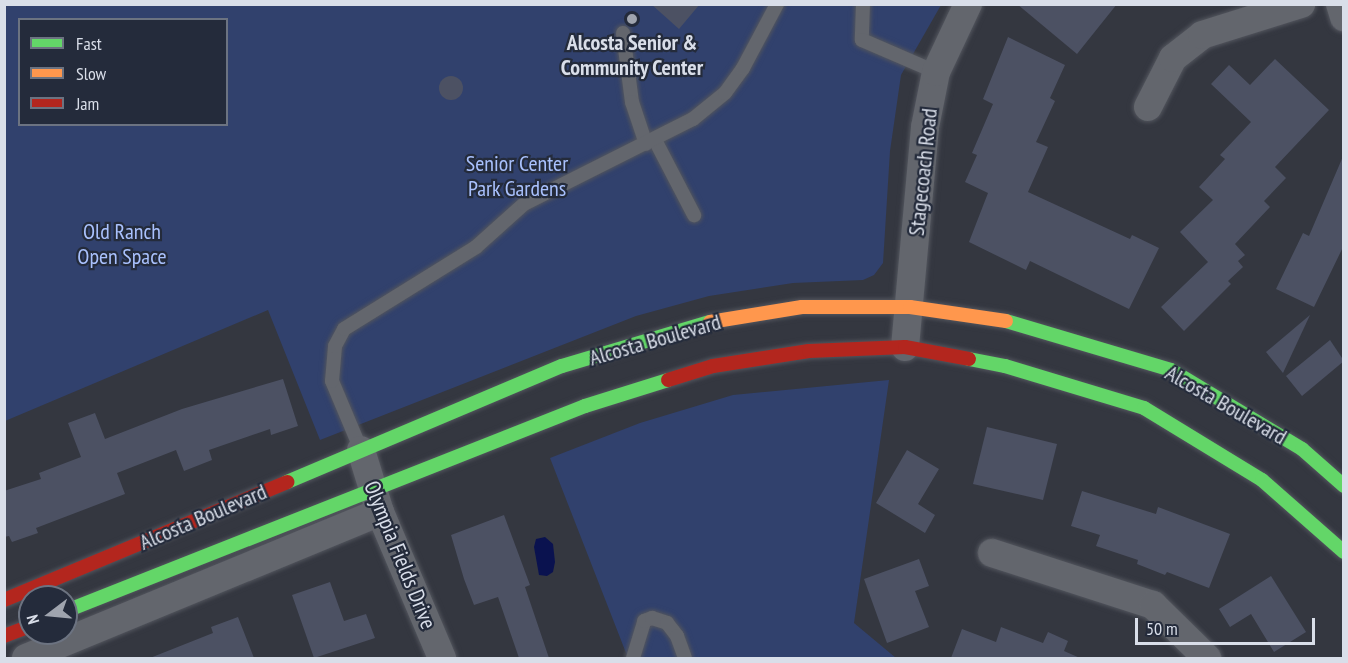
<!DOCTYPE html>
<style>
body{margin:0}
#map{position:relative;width:1348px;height:663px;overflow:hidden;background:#343740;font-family:"PT Sans Narrow",sans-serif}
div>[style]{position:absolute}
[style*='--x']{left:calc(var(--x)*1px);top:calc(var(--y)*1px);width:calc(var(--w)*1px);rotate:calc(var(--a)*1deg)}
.green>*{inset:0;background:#31416d}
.water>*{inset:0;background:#0a124f}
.building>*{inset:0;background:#4c5163}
.round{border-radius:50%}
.roads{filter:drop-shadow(0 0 2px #52555d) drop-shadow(0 0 2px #52555d)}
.lane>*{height:14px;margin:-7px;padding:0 7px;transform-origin:7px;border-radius:7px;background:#63666d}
.street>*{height:28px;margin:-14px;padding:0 14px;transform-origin:14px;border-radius:14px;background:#63666d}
.fast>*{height:14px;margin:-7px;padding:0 7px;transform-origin:7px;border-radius:7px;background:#63d668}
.slow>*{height:14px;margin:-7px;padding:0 7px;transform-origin:7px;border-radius:7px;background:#ff974d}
.jam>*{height:14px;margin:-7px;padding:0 7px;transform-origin:7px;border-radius:7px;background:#b3261e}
.dots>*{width:16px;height:16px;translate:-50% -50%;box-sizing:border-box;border:3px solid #242b3b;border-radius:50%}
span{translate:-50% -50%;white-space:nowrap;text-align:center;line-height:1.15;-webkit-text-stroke:4.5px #242b3b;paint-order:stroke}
.poi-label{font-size:22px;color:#d9dee9;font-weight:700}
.park-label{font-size:22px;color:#a9c1fd}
.street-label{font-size:22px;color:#d9dee9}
.frame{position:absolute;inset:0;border:6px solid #d9dee9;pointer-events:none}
.legend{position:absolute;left:18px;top:18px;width:210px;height:108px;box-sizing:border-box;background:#242b3b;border:2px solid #6c7381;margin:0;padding:8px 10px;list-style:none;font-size:18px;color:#d9dee9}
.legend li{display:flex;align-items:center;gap:12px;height:30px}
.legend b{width:30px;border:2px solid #6c7381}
.north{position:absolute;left:18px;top:585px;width:60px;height:60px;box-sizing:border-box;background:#242b3b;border:2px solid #6c7381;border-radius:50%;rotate:254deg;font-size:16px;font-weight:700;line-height:24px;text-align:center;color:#d9dee9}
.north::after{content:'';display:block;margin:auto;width:21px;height:27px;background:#9fa4ae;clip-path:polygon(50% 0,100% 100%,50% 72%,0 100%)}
.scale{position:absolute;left:1135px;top:618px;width:180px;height:27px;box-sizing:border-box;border:3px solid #d9dee9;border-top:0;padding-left:8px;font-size:18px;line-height:21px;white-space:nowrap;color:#d9dee9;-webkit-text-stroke:4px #242b3b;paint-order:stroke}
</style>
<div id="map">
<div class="green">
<div style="clip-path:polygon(evenodd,5px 5px,941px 5px,901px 75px,890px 151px,883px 263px,874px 275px,863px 280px,793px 283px,709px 296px,636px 316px,320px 440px,268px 310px,5px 421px,5px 5px,20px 20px,226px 20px,226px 124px,20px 124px,20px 20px)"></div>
<div style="clip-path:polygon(889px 380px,854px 623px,896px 658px,628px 658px,550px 458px,640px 423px,733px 395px)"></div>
</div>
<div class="water">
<div style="clip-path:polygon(545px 537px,553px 544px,555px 562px,553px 572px,547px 576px,539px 575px,534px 547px,536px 539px)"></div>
</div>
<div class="building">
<div style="clip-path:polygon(651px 4px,700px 4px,679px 29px)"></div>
<div style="clip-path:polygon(1017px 4px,1117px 4px,1077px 54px)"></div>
<div style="clip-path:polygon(1008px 37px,1065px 65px,1050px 98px,1055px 101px,1036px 142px,1048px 147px,1028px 192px,1130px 239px,1132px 235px,1159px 248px,1129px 309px,1030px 261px,1026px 270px,969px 242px,988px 193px,965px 182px,977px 155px,972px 153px,993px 104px,983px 99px)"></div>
<div style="clip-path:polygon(1275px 59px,1329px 110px,1275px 167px,1286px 178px,1264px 201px,1270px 207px,1235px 244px,1245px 255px,1238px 261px,1243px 267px,1228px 281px,1231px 284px,1184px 331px,1161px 307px,1208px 262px,1180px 232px,1213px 200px,1199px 187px,1225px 159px,1220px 155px,1251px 122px,1211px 84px,1229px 65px,1250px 85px)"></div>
<div class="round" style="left:439px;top:76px;width:24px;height:24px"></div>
<div style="clip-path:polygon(1344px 154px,1344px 245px,1314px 307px,1276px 289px,1303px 233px,1309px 236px)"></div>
<div style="clip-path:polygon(1310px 315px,1283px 373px,1266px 352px)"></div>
<div style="clip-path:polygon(1330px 340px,1344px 361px,1302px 396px,1286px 376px)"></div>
<div style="clip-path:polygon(283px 379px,298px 426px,271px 435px,270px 429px,209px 450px,212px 460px,184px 471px,176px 450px,117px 473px,125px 494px,36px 528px,38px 533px,12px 542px,9px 536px,4px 537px,4px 491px,41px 479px,39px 473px,81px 457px,68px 423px,95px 413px,105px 439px,182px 409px)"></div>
<div style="clip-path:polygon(987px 427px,1057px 444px,1043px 500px,973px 484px)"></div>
<div style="clip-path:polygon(907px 450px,939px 469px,918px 504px,935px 515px,925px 533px,876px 503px)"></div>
<div style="clip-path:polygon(1082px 491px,1156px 514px,1158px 507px,1230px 534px,1209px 588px,1167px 572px,1165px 575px,1137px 564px,1138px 560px,1096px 546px,1100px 535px,1071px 526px)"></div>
<div style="clip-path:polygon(504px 515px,530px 585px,525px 587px,549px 658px,519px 658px,498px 597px,474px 605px,464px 579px,451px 535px)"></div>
<div style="clip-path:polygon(919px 559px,929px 586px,915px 591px,929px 627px,887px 643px,864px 579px)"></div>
<div style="clip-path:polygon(1271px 576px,1306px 632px,1274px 652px,1251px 614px,1230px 627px,1219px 609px)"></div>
<div style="clip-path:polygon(330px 582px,344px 621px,366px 614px,375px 638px,314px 658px,292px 595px)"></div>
<div style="clip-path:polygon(238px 617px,254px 658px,150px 658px,213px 633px,211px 627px)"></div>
<div style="clip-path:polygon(1001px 627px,1043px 643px,1048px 632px,1068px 641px,1064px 651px,1080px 658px,951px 658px,962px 629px,996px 642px)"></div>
</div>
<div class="roads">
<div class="lane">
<div style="--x:863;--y:4;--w:36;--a:92"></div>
<div style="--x:862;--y:40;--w:81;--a:23.4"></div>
<div style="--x:623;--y:33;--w:70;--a:82.6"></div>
<div style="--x:632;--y:102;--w:44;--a:71.6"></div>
<div style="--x:655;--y:140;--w:85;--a:62.5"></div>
<div style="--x:361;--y:450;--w:75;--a:-112.8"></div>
<div style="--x:332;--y:381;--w:35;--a:-85"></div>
<div style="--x:335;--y:346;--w:19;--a:-62"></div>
<div style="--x:344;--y:329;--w:155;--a:-31.8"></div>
<div style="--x:476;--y:247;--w:64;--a:-41.9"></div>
<div style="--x:524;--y:204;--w:189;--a:-26.7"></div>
<div style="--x:693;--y:119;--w:41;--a:-39.1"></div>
<div style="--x:725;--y:93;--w:31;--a:-54"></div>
<div style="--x:743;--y:68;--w:72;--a:-62"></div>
<div style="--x:633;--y:658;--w:39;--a:-73"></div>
<div style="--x:644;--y:621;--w:9;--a:-21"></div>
<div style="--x:652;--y:618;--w:16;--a:18"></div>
<div style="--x:667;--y:623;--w:16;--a:52"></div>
<div style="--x:677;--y:636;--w:23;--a:70"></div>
</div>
<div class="street">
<div style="--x:1340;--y:4;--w:14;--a:73"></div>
<div style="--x:1148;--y:107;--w:55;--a:-63"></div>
<div style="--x:1173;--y:58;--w:37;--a:-38"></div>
<div style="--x:1202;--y:35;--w:104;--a:-17.4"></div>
<div style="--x:905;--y:347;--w:221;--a:-84.8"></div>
<div style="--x:925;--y:127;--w:56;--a:-78.7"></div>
<div style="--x:936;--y:72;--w:75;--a:-64.8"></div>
<div style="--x:361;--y:450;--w:65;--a:73"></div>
<div style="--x:380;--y:512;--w:159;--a:67"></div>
<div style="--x:992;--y:553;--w:169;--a:17.9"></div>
<div style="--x:1153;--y:605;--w:76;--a:44.5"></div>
<div style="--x:26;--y:658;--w:383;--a:-22.4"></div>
</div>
<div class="fast">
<div style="--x:1006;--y:321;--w:172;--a:16.5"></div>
<div style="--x:1171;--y:370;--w:153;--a:31.1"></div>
<div style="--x:1302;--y:449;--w:56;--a:41.4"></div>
<div style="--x:969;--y:359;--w:37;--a:11"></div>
<div style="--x:1005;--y:366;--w:145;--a:16.8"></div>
<div style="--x:1144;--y:408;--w:138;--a:31.4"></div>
<div style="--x:1262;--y:480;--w:109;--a:41.3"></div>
<div style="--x:287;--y:482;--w:298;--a:-22.9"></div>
<div style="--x:562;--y:366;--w:154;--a:-16.6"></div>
<div style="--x:66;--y:611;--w:558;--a:-21.55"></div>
<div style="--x:585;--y:406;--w:87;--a:-17.4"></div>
</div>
<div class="slow">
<div style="--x:710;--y:322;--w:93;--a:-9.3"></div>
<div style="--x:802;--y:307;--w:108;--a:0"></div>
<div style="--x:910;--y:307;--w:97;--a:8.3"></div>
</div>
<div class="jam">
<div style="--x:668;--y:380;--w:47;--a:-17.3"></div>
<div style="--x:713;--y:366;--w:97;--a:-8.9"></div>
<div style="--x:809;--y:351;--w:96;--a:-2.4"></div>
<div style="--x:905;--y:347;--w:65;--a:10.6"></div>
<div style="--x:4;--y:600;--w:307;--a:-22.6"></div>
<div style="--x:4;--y:636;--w:28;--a:-21"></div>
</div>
</div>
<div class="dots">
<div style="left:632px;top:19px;background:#9fa4ae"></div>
</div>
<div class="poi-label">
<span style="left:632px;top:55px">Alcosta Senior &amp;<br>Community Center</span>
</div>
<div class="park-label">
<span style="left:517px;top:176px">Senior Center<br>Park Gardens</span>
<span style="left:122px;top:244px">Old Ranch<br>Open Space</span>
</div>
<div class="street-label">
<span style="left:923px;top:172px;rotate:-84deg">Stagecoach Road</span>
<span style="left:655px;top:340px;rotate:-16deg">Alcosta Boulevard</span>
<span style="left:1226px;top:405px;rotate:30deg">Alcosta Boulevard</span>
<span style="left:203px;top:517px;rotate:-23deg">Alcosta Boulevard</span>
<span style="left:400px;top:555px;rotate:68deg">Olympia Fields Drive</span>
</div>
<div class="frame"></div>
<ul class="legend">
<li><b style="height:8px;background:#63d668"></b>Fast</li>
<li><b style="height:8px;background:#ff974d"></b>Slow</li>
<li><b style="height:8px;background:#b3261e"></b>Jam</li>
</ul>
<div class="north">N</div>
<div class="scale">50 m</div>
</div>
